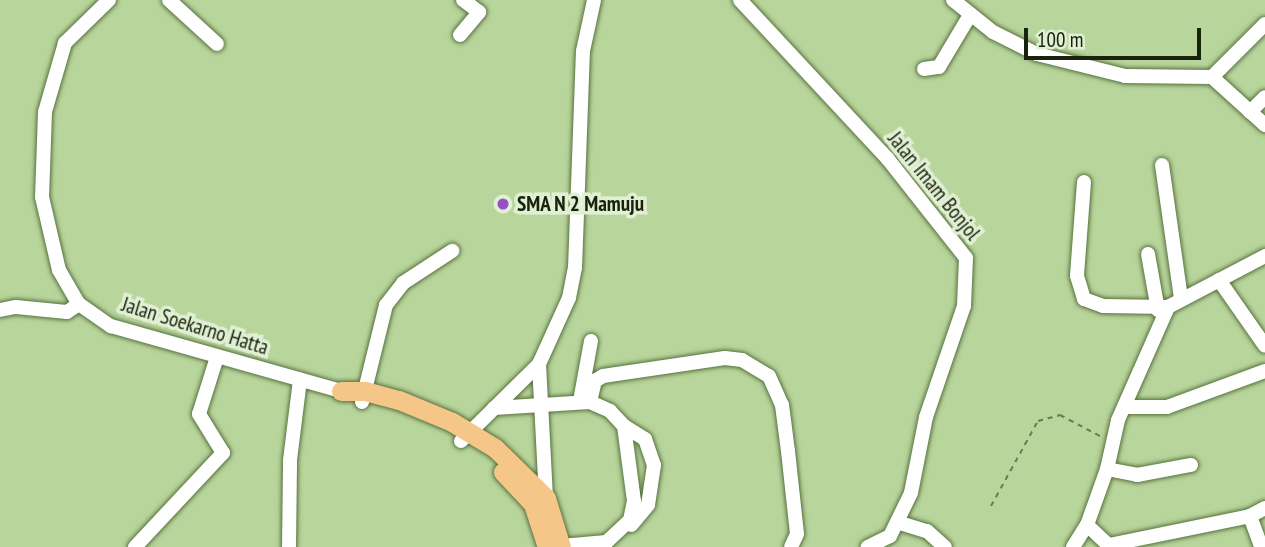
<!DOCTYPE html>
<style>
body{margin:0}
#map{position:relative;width:1265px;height:547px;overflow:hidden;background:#b8d59c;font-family:"PT Sans Narrow",sans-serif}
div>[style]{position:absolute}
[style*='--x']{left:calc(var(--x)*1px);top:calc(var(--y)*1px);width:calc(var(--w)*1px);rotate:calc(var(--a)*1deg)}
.path>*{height:2px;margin-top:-1px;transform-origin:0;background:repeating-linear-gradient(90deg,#697d55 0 5px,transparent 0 10px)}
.roads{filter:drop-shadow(0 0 2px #59723e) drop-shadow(0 0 2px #59723e)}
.minor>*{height:14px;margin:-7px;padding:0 7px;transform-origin:7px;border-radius:7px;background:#fff}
.major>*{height:19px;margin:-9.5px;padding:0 9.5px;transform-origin:9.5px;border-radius:9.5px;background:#f4c688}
.dots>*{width:19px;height:19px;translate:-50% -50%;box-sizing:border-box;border:4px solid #e1f0d4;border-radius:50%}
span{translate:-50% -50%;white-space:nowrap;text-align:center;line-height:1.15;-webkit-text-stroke:7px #e1f0d4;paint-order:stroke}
.street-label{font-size:21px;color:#18220d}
.poi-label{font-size:21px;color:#18220d;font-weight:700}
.left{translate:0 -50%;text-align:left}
.scale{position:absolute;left:1024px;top:28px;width:177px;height:32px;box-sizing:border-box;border:4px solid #18220d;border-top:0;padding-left:9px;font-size:21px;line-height:24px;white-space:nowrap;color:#18220d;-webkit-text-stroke:5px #e1f0d4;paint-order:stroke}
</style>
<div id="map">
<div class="path">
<div style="--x:991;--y:506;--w:97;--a:-61.1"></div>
<div style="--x:1038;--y:421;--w:23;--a:-15"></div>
<div style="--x:1060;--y:415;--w:47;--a:27.6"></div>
</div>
<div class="roads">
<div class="minor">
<div style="--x:109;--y:0;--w:62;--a:135.7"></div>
<div style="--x:65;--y:43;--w:72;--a:106.2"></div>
<div style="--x:45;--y:112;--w:85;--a:92"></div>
<div style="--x:42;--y:197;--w:75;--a:76.9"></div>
<div style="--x:59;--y:270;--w:39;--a:60"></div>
<div style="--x:79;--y:304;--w:39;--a:35"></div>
<div style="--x:111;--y:326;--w:239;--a:15.8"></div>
<div style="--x:169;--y:0;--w:65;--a:42.5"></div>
<div style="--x:740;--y:0;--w:216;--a:47.1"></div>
<div style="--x:887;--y:158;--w:127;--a:51.7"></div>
<div style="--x:966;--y:258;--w:48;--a:92.4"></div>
<div style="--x:964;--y:306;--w:117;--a:108.9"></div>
<div style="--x:926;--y:417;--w:77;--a:101.2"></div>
<div style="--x:911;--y:493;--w:48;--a:116"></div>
<div style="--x:890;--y:536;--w:25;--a:154"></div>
<div style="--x:953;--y:0;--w:51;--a:38.7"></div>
<div style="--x:993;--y:32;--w:49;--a:26.6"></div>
<div style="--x:1037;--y:54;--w:91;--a:14"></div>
<div style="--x:1125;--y:76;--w:87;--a:0.7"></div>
<div style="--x:1212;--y:77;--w:72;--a:42.2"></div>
<div style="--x:460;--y:35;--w:30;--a:-50"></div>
<div style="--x:479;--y:12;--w:20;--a:-143"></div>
<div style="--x:924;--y:69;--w:15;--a:-8"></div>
<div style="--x:939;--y:67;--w:61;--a:-59.2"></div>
<div style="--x:1212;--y:77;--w:75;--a:-45"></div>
<div style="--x:1250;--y:112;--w:21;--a:-45"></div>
<div style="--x:1162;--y:165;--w:135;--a:81.9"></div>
<div style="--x:1084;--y:182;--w:94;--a:94.3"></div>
<div style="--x:1077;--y:276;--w:24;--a:73"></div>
<div style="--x:1084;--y:299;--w:20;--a:20"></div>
<div style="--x:1103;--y:306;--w:65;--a:0.9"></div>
<div style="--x:1148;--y:254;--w:57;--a:79.9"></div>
<div style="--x:1219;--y:280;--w:80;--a:55.1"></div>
<div style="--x:0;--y:310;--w:16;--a:-11"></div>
<div style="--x:16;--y:307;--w:51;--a:5.6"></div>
<div style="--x:67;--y:312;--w:14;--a:-34"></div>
<div style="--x:539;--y:364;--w:134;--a:87"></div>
<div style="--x:580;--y:401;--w:61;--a:-79.6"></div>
<div style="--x:362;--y:402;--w:100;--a:-76.1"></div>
<div style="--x:386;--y:305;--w:28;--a:-52"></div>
<div style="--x:403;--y:283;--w:59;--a:-33.1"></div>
<div style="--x:590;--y:402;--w:22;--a:-77"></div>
<div style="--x:595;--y:381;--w:9;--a:-32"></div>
<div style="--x:603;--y:376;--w:123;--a:-8.4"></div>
<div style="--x:725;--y:358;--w:17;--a:7"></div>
<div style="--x:742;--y:360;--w:31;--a:31"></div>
<div style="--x:769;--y:376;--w:32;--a:66"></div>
<div style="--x:782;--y:405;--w:46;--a:82.6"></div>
<div style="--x:788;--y:451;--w:83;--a:83.8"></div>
<div style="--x:797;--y:534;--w:14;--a:115"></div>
<div style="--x:1125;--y:407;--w:42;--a:0"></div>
<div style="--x:1167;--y:407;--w:104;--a:-20.2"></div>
<div style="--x:494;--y:408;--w:96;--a:-3.6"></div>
<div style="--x:590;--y:402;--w:22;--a:24"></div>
<div style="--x:610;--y:411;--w:21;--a:47"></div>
<div style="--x:624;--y:426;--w:76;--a:82.4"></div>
<div style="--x:634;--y:501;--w:19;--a:102"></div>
<div style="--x:630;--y:520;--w:33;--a:137"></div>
<div style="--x:606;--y:542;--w:45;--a:174.9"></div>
<div style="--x:624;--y:426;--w:25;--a:32"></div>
<div style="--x:645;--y:439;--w:28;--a:71"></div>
<div style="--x:654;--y:465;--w:40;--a:98.5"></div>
<div style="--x:648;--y:505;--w:26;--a:130"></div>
<div style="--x:461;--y:441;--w:110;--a:-44.6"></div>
<div style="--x:539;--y:364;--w:72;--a:-65.6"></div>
<div style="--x:569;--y:298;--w:31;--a:-79"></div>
<div style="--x:575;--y:268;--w:217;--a:-87.9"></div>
<div style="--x:583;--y:51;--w:52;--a:-77.8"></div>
<div style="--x:1107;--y:469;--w:50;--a:-77.3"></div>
<div style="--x:1118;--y:420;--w:124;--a:-66.1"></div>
<div style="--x:1168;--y:307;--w:110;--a:-27.7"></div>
<div style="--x:1250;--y:516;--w:17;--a:-28"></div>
<div style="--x:900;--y:523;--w:28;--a:17"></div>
<div style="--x:927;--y:531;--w:24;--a:42"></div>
<div style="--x:1087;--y:525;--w:59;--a:-70.3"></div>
<div style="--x:1107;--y:469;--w:31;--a:11"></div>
<div style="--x:1137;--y:475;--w:55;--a:-10.5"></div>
<div style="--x:1109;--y:545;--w:144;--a:-11.6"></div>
<div style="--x:1250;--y:516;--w:33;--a:70"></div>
<div style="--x:135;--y:547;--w:129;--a:-46.9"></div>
<div style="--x:223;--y:453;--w:46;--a:-121.6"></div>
<div style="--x:199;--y:414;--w:60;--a:-72.5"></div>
<div style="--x:289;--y:547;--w:87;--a:-89.3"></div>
<div style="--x:290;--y:460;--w:81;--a:-82.9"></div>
<div style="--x:1073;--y:547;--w:26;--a:-58"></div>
<div style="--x:1087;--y:525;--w:33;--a:43"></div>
</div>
<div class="major">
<div style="--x:341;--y:391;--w:24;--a:0"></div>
<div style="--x:365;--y:391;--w:35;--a:15"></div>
<div style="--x:399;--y:400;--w:57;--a:22.5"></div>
<div style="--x:452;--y:422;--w:50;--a:31.2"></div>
<div style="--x:495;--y:448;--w:71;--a:44.4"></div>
<div style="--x:546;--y:498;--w:51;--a:73"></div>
<div style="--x:503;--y:472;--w:44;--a:46.8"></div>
<div style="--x:533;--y:504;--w:45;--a:72"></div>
</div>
</div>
<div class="dots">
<div style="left:503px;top:204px;background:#9650c4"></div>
</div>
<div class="street-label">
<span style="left:934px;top:186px;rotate:51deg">Jalan Imam Bonjol</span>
<span style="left:195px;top:326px;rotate:17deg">Jalan Soekarno Hatta</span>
</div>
<div class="poi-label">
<span class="left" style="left:517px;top:204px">SMA N 2 Mamuju</span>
</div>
<div class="scale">100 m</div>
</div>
